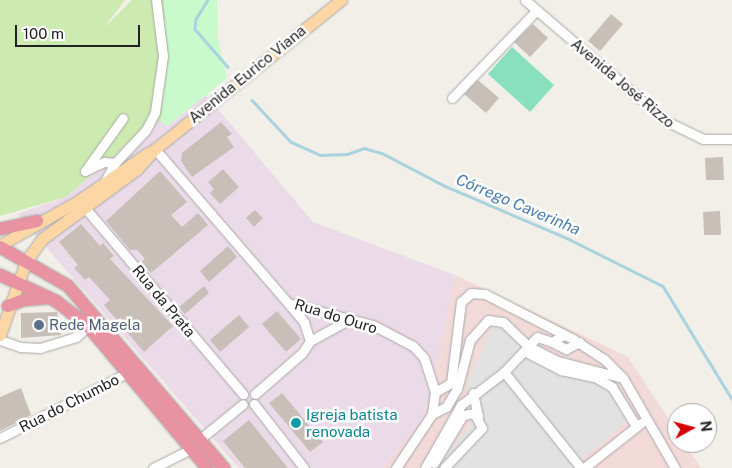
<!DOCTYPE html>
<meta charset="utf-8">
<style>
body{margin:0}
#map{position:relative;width:732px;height:468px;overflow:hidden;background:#f2efe9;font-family:"Public Sans",sans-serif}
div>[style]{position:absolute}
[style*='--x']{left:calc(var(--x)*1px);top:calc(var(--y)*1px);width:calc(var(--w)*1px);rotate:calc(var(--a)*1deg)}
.commercial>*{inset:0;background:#f2dad9}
.industrial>*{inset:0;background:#ebdbe8}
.grass>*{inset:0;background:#cdebb0}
.park>*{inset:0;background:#c8facc}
.pitch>*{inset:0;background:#88e0be}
.parking>*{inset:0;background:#e2e2e2}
.stream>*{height:2.5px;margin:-1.25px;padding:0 1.25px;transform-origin:1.25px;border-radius:1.25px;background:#aad3df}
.building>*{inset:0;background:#c7bfb8}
.roads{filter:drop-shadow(0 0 1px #a9a9a9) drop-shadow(0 0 1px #a9a9a9)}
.minor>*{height:9px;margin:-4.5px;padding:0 4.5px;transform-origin:4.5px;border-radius:4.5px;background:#fff}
.major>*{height:11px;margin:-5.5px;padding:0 5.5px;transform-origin:5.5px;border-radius:5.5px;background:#fcd6a4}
.highway>*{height:12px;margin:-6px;padding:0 6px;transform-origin:6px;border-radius:6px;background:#e892a2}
.dots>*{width:14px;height:14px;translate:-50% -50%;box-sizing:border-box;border:2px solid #fff;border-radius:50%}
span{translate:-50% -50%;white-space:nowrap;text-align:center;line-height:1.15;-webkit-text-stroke:5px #fff;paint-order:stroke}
.street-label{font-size:15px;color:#222}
.service-label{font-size:15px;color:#4e5e75}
.left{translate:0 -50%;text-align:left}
.culture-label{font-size:15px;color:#0d838f}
.water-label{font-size:16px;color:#4a7aab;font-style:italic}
.north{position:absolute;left:667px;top:403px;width:50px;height:50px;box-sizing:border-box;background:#fff;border:1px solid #a7a7a7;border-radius:50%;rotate:83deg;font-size:14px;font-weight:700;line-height:20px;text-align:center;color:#222}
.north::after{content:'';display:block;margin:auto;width:18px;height:22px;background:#d40000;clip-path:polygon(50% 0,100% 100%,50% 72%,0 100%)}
.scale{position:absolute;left:15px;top:25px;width:125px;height:22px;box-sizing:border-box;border:2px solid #222;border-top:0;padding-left:6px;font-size:15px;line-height:18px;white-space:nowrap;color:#222;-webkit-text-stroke:4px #fff;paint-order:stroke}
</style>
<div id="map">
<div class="commercial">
<div style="clip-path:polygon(455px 275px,628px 357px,677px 432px,677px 443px,684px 443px,701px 468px,382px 468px,426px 414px)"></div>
</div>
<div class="industrial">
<div style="clip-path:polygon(206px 95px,313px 222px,455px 275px,426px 414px,382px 468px,239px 468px,17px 214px,66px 197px,149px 125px,161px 121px,166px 127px)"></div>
</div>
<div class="grass">
<div style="clip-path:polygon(0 0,125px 0,104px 28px,132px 0,164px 0,168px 63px,161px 121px,149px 125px,66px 197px,0 216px)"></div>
</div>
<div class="park">
<div style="clip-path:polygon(164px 0,217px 0,218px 39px,227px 78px,166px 127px,161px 121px,168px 63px)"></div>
</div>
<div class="pitch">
<div style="clip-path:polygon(512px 47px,554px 85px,530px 112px,488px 74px)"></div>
</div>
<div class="parking">
<div style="clip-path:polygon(505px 318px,526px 339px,559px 357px,601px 368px,636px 414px,572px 468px,436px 468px,471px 424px,467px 386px,495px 319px)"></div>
</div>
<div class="stream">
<div style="--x:208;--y:0;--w:22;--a:122"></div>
<div style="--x:196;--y:19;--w:10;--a:96"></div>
<div style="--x:195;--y:29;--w:50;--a:49"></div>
<div style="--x:252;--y:100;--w:57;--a:47.1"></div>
<div style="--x:291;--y:142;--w:32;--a:24"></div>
<div style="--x:320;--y:155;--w:27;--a:-2"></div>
<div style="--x:347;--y:154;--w:18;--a:-19"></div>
<div style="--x:364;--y:148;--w:19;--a:16"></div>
<div style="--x:382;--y:153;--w:71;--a:27.6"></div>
<div style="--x:445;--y:186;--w:133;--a:23.1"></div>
<div style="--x:567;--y:238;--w:107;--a:26.6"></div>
<div style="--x:663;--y:286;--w:132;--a:58.6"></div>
</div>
<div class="building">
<div style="clip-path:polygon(611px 14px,623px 24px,600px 51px,588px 41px)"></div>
<div style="clip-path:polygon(533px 24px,548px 38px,530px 57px,514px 42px)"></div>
<div style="clip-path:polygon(478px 80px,499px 98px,486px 113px,464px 94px)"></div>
<div style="clip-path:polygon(221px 122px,232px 134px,227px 137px,234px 147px,192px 177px,181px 161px,182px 153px)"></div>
<div style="clip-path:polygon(723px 157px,724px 180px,706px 180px,705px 158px)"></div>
<div style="clip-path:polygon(223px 169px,239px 187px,220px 204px,210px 193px,214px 189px,208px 182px)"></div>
<div style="clip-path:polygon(160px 171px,187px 202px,171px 215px,182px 227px,198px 213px,208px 225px,151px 273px,141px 262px,145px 259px,137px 250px,130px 250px,106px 221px)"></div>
<div style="clip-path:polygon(255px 210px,263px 218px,254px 227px,246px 218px)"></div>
<div style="clip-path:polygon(720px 211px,721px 235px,704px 235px,703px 212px)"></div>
<div style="clip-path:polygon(81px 224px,100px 246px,103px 243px,114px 256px,110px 259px,173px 326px,144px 352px,104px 305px,110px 300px,89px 277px,85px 280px,74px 268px,78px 265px,59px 242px)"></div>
<div style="clip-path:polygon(228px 246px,237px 257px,209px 282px,200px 271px)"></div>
<div style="clip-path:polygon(204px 286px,209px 293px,185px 314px,179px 307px)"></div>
<div style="clip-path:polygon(277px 311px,301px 339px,286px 352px,262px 324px)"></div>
<div style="clip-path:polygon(57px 312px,61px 335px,21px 338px,21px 313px)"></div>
<div style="clip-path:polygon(239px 315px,249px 327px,220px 352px,210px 340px)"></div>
<div style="clip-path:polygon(21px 388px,31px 415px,0 431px,0 397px)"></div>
<div style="clip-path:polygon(282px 393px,323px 442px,310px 452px,269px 403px)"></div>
<div style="clip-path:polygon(249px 420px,288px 468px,245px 468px,223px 441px)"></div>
</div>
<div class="roads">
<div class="minor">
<div style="--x:525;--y:0;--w:186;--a:40.6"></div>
<div style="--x:666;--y:121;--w:41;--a:25.9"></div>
<div style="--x:703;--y:139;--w:29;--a:0"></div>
<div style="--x:452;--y:98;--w:122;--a:-46"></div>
<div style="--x:155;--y:149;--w:203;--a:49.2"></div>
<div style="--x:288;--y:303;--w:88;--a:14.5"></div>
<div style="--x:373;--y:325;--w:45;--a:27.7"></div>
<div style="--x:413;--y:346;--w:16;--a:47"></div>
<div style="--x:424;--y:358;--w:36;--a:72"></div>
<div style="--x:435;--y:392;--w:22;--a:98"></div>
<div style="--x:432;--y:414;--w:65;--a:123.7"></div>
<div style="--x:115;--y:163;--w:11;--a:-175"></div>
<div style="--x:104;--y:162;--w:21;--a:155"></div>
<div style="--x:85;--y:171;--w:65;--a:-54.4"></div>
<div style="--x:105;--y:181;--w:21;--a:-61"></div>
<div style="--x:115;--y:163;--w:45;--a:-46.8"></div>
<div style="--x:146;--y:130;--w:20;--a:-63"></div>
<div style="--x:155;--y:112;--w:57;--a:-81.9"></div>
<div style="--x:163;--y:56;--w:56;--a:-97.1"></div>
<div style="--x:86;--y:209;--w:243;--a:49.7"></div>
<div style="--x:0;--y:340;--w:21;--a:19"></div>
<div style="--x:20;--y:347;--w:20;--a:3"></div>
<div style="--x:40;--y:348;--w:38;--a:-17"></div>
<div style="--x:76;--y:337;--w:16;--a:-43"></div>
<div style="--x:310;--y:341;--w:46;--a:-28.8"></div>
<div style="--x:552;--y:342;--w:16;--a:27"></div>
<div style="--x:566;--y:349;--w:15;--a:-28"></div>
<div style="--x:524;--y:351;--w:42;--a:27.2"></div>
<div style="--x:561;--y:370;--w:35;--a:12"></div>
<div style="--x:595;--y:377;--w:20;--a:30"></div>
<div style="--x:612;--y:387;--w:46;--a:58.4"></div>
<div style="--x:504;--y:372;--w:123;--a:51.3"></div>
<div style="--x:435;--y:392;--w:18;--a:-29"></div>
<div style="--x:451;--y:383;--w:82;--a:-83"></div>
<div style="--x:461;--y:302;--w:13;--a:-42"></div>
<div style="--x:471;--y:293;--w:14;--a:4"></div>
<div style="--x:485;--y:294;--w:99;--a:27.1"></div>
<div style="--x:573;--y:339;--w:37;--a:33"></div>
<div style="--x:604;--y:359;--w:27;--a:45"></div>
<div style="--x:623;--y:378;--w:104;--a:60"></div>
<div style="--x:473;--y:393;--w:24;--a:78"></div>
<div style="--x:255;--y:394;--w:62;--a:-41.1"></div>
<div style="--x:302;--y:353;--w:14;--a:-56"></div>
<div style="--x:310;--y:341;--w:20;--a:-108"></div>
<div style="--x:304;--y:322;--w:25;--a:-130"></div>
<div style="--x:254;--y:404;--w:81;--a:52"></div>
<div style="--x:432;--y:414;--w:16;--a:-27"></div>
<div style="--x:446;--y:407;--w:21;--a:-59"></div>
<div style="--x:457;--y:389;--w:51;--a:-75.1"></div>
<div style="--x:470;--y:340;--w:27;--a:-48"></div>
<div style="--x:488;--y:320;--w:15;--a:8"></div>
<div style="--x:503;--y:322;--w:35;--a:44"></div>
<div style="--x:528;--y:346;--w:34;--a:27"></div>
<div style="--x:558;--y:361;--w:63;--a:14.7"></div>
<div style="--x:0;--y:438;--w:147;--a:-27.1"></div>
<div style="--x:200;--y:439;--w:55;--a:-39.1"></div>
<div style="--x:434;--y:463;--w:56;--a:-58.9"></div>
<div style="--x:463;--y:415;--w:11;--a:-10"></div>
<div style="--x:474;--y:413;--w:17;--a:62"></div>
<div style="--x:482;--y:428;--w:55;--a:133.5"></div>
<div style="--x:153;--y:468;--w:42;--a:-26.6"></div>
<div style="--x:425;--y:468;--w:73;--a:-60.3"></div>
<div style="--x:461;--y:405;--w:54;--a:-37.5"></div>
<div style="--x:504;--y:372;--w:48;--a:-46.7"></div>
<div style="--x:537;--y:337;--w:16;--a:18"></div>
<div style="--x:552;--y:342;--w:13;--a:-32"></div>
<div style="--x:584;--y:468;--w:73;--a:-38.3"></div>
</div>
<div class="major">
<div style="--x:0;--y:245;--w:90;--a:-29.4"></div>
<div style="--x:78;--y:201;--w:86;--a:-34.6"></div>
<div style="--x:0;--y:335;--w:78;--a:-70.6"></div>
<div style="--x:26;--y:261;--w:27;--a:-54"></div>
<div style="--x:42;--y:239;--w:118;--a:-36.4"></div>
<div style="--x:137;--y:169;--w:27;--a:-48"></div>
<div style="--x:155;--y:149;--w:238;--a:-38.7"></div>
</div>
<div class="highway">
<div style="--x:0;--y:229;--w:38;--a:-12"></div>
<div style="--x:0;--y:247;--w:78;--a:29.8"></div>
<div style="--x:68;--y:286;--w:240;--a:49.4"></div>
<div style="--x:0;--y:275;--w:62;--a:24.9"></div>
<div style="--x:56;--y:301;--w:41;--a:38"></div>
<div style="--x:88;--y:326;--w:185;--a:50"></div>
<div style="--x:8;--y:306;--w:17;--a:-21"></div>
<div style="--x:24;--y:300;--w:23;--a:-5"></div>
</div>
</div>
<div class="dots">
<div style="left:39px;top:325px;background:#5c6f8a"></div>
<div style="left:296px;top:423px;background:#0f9aa8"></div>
</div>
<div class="street-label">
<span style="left:247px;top:74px;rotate:-39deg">Avenida Eurico Viana</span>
<span style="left:623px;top:83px;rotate:40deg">Avenida José Rizzo</span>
<span style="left:164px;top:301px;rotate:50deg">Rua da Prata</span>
<span style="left:336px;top:316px;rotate:17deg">Rua do Ouro</span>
<span style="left:69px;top:403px;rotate:-27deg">Rua do Chumbo</span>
</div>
<div class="service-label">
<span class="left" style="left:49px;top:325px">Rede Magela</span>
</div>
<div class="culture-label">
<span class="left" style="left:306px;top:423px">Igreja batista<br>renovada</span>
</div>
<div class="water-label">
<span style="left:518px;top:205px;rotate:23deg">Córrego Caverinha</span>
</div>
<div class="north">N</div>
<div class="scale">100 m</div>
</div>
